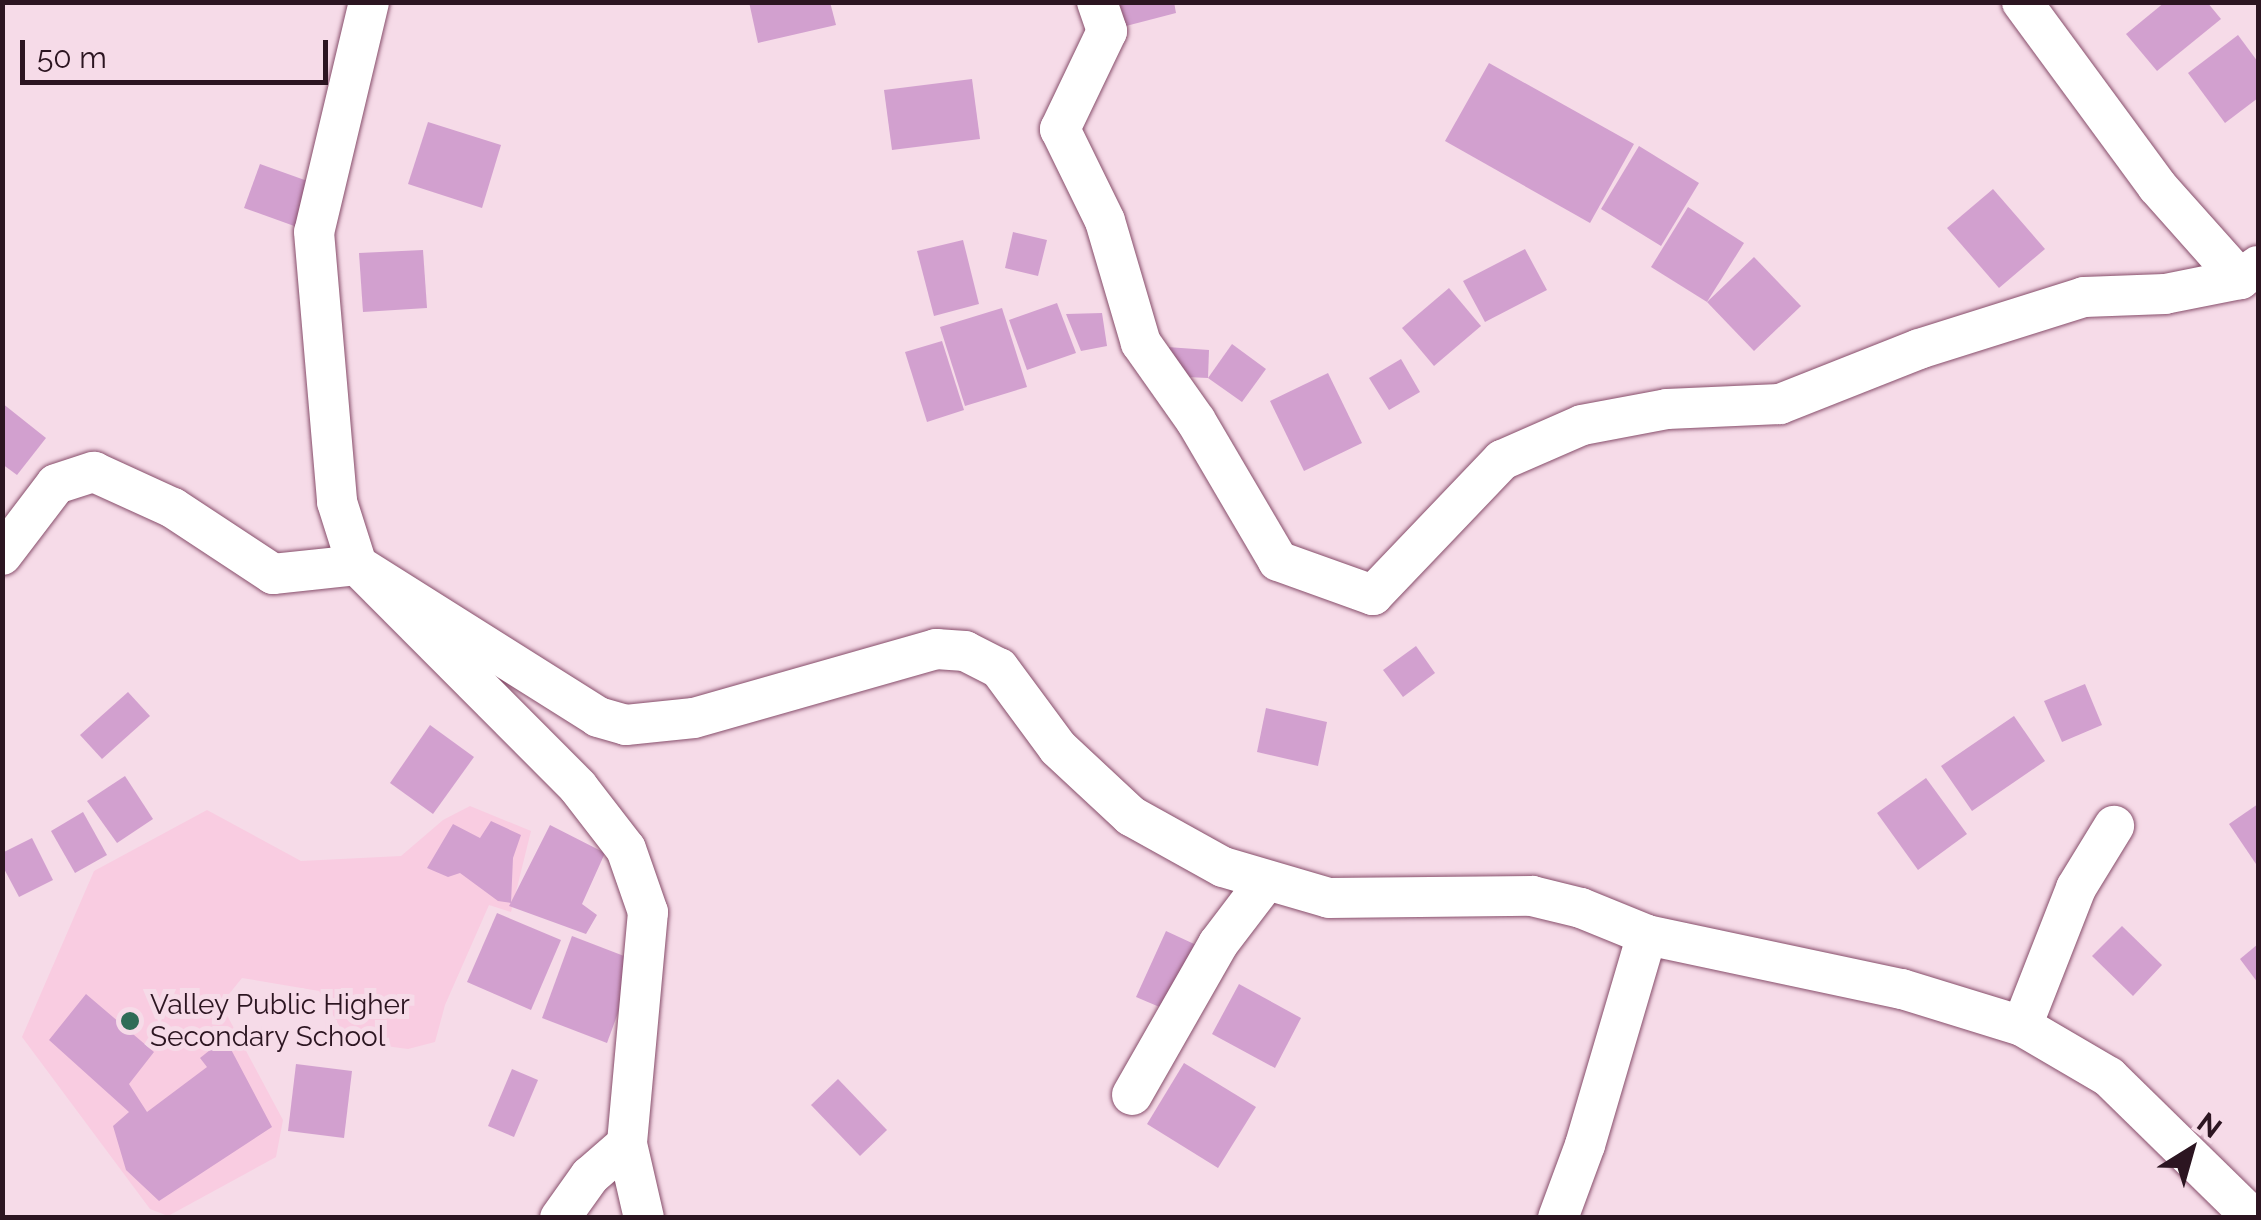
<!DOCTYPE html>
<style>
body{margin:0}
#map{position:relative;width:2261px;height:1220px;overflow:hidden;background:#f6dbe8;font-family:Raleway,sans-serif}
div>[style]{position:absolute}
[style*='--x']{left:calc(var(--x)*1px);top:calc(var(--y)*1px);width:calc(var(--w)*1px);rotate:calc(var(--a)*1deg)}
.built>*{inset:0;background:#f9cce1}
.building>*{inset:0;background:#d2a0cf}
.roads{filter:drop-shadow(0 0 2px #874e6b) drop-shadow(0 0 2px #874e6b)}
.minor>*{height:40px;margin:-20px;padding:0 20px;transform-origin:20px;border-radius:20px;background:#fff}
.dots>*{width:28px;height:28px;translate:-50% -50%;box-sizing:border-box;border:5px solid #f6dbe8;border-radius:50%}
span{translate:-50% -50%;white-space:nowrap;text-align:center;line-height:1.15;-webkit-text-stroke:10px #f6dbe8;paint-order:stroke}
.poi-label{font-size:28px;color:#2c1521}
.left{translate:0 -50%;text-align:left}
.frame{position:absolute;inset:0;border:5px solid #2c1521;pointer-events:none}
.north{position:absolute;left:2141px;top:1100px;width:100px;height:100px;-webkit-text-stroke:8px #f6dbe8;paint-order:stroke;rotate:37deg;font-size:28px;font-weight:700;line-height:40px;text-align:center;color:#2c1521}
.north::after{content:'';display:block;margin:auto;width:35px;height:45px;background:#2c1521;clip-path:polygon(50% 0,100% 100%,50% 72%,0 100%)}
.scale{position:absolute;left:20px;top:40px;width:308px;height:45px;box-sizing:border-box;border:5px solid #2c1521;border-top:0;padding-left:12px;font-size:30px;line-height:35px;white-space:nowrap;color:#2c1521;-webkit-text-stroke:8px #f6dbe8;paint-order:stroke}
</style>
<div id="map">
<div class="built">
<div style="clip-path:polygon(470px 806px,531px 831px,511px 912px,489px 905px,445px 1005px,435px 1042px,408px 1049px,348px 1041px,319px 991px,242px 978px,221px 1004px,283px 1120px,276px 1157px,168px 1216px,150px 1209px,22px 1037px,94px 871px,207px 810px,301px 861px,401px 856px,443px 820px)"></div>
</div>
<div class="building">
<div style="clip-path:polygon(749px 2px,830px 2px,836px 25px,758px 43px)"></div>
<div style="clip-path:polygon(1119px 2px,1174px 2px,1176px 13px,1126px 26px)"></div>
<div style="clip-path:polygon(2165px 2px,2207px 2px,2221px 19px,2157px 71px,2126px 34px)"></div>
<div style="clip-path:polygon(2238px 35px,2258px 62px,2258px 98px,2225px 123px,2188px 73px)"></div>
<div style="clip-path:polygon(1489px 63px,1634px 144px,1590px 223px,1445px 141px)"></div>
<div style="clip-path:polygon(972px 79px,980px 139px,892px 150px,884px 90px)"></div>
<div style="clip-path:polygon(428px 122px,501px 145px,482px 208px,408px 184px)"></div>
<div style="clip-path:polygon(1639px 146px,1699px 183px,1661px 246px,1601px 209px)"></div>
<div style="clip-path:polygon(260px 164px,313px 183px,297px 227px,244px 208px)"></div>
<div style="clip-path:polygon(1993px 189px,2045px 249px,1999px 288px,1947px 228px)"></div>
<div style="clip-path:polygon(1688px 207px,1744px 243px,1707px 302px,1651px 267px)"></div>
<div style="clip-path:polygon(1013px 232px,1047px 240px,1038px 276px,1005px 268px)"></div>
<div style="clip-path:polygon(963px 240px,979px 304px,934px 316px,917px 251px)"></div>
<div style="clip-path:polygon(1525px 249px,1547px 290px,1485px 322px,1463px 281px)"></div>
<div style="clip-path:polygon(423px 250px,427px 308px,363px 312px,359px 253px)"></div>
<div style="clip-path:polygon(1754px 257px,1801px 306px,1754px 351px,1707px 302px)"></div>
<div style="clip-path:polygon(1449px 288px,1481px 326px,1434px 366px,1402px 328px)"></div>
<div style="clip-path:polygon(1057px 303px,1076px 353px,1027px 370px,1009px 320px)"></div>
<div style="clip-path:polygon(1002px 308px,1027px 387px,965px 406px,940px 327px)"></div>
<div style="clip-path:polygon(1102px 313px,1107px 346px,1081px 351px,1066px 314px)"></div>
<div style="clip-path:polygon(942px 341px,964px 410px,927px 422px,905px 352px)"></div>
<div style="clip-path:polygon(1232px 344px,1266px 369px,1242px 402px,1208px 378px)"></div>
<div style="clip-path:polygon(1167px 347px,1209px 350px,1208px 378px,1165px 376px)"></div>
<div style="clip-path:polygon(1401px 359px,1420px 392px,1389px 410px,1369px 378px)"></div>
<div style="clip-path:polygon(1328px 373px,1362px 443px,1304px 471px,1270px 401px)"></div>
<div style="clip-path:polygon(2px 403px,46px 438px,17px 475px,2px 464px)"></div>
<div style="clip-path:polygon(1416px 646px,1435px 673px,1403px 697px,1383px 670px)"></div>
<div style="clip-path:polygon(2085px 684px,2102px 725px,2062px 742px,2044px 701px)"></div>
<div style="clip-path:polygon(128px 692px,150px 716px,102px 759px,80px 735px)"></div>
<div style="clip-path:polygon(1266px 708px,1327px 722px,1318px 766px,1257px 752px)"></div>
<div style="clip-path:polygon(2014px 716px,2045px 761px,1972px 811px,1941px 766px)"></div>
<div style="clip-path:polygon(430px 725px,474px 757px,433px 814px,390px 783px)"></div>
<div style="clip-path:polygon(125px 776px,153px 819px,117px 843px,87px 801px)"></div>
<div style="clip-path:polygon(1926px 778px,1967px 834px,1918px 870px,1877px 813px)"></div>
<div style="clip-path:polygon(2258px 804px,2258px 867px,2229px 824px)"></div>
<div style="clip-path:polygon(83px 812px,107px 855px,75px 873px,51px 831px)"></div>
<div style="clip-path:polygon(491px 821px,521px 835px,513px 858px,511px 903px,498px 901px,460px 873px,448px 877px,427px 868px,453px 824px,480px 838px)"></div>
<div style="clip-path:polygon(550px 825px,605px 853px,582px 904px,597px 915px,586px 934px,509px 906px)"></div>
<div style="clip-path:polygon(32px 838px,53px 880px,19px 897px,2px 865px,2px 853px)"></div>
<div style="clip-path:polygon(497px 913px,561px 940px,531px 1010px,467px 982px)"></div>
<div style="clip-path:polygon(2122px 926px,2162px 965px,2133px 996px,2092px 956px)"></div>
<div style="clip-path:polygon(1166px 931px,1205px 949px,1176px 1014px,1136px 997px)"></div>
<div style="clip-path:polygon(572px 936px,637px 961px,607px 1043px,542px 1018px)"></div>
<div style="clip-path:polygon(2258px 944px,2258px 983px,2240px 959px)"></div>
<div style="clip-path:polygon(1239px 984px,1301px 1018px,1275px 1068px,1212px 1034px)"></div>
<div style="clip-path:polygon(86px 994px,154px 1052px,129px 1084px,147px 1112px,207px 1067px,200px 1058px,225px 1038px,272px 1127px,159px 1201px,126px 1170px,113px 1126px,129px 1112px,49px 1040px)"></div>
<div style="clip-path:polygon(1184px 1063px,1256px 1107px,1218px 1168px,1147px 1124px)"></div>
<div style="clip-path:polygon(296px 1064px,352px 1071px,344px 1138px,288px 1131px)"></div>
<div style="clip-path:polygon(512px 1069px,538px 1080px,514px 1137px,488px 1126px)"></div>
<div style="clip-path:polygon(838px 1079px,887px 1130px,860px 1156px,811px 1105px)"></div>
</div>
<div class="roads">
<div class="minor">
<div style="--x:369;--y:2;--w:236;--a:103.4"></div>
<div style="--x:314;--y:232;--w:271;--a:85.1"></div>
<div style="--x:337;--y:502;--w:66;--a:72.4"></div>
<div style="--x:357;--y:565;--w:313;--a:45.1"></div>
<div style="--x:578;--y:787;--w:78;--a:52.3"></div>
<div style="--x:626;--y:849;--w:67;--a:70.8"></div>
<div style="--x:648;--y:912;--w:233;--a:95.2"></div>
<div style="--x:627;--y:1144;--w:76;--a:77.1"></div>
<div style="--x:1097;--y:2;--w:31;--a:71"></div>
<div style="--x:1107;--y:31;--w:109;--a:115.6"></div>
<div style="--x:1060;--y:129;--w:102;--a:63.9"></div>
<div style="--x:1105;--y:221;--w:127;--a:73.6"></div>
<div style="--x:1141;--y:343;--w:95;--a:54.8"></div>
<div style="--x:1196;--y:421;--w:162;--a:59.6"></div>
<div style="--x:1278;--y:561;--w:101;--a:19.7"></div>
<div style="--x:1373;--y:595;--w:187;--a:-46.3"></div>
<div style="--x:1502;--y:460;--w:87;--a:-23.6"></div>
<div style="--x:1582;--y:425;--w:86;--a:-10.7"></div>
<div style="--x:1667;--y:409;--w:113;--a:-2.5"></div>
<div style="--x:1780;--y:404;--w:149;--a:-21.6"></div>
<div style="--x:1919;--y:349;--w:173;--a:-17.5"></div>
<div style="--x:2084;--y:297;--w:81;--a:-2.1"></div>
<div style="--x:2165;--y:294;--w:76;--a:-11.3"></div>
<div style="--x:2022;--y:2;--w:228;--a:53.7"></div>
<div style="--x:2157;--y:186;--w:125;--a:48.3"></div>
<div style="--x:2240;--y:279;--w:22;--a:-36"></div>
<div style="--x:2;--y:555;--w:89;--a:-52.7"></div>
<div style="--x:56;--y:484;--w:40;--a:-18"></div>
<div style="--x:94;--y:472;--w:87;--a:24.5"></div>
<div style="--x:173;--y:508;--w:120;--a:33.4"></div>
<div style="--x:273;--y:574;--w:84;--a:-6.1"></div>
<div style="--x:357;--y:565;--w:285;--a:32.2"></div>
<div style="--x:598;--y:717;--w:29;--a:16"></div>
<div style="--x:626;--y:725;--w:68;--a:-5.9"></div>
<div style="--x:694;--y:718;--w:252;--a:-15.9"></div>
<div style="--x:936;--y:649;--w:29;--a:4"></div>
<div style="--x:965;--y:651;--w:38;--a:27"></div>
<div style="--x:999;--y:668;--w:99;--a:53.6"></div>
<div style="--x:1058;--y:748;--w:100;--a:43"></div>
<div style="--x:1131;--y:816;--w:105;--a:29"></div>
<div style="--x:1223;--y:867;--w:110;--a:16.3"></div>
<div style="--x:1329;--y:898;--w:203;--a:-0.6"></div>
<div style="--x:1532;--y:896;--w:50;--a:13.8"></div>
<div style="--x:1581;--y:908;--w:71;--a:22.2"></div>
<div style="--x:1647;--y:935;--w:261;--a:12"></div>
<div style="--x:1902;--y:989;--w:126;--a:17.1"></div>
<div style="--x:2022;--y:1026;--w:101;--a:30.4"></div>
<div style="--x:2109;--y:1077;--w:202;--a:44.4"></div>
<div style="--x:2022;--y:1026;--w:148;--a:-68.6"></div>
<div style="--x:2076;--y:888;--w:73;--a:-58.5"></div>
<div style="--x:1132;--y:1095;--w:174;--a:-60.3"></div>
<div style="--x:1218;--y:944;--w:79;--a:-52.7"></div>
<div style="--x:560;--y:1218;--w:52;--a:-54.5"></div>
<div style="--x:590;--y:1176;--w:49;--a:-40.9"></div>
<div style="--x:1558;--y:1218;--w:78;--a:-69.7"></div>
<div style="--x:1585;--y:1145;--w:219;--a:-73.6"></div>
</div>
</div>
<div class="dots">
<div style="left:130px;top:1021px;background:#2f6c57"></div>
</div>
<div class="poi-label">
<span class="left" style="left:150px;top:1021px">Valley Public Higher<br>Secondary School</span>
</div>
<div class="frame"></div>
<div class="north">N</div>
<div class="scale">50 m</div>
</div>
